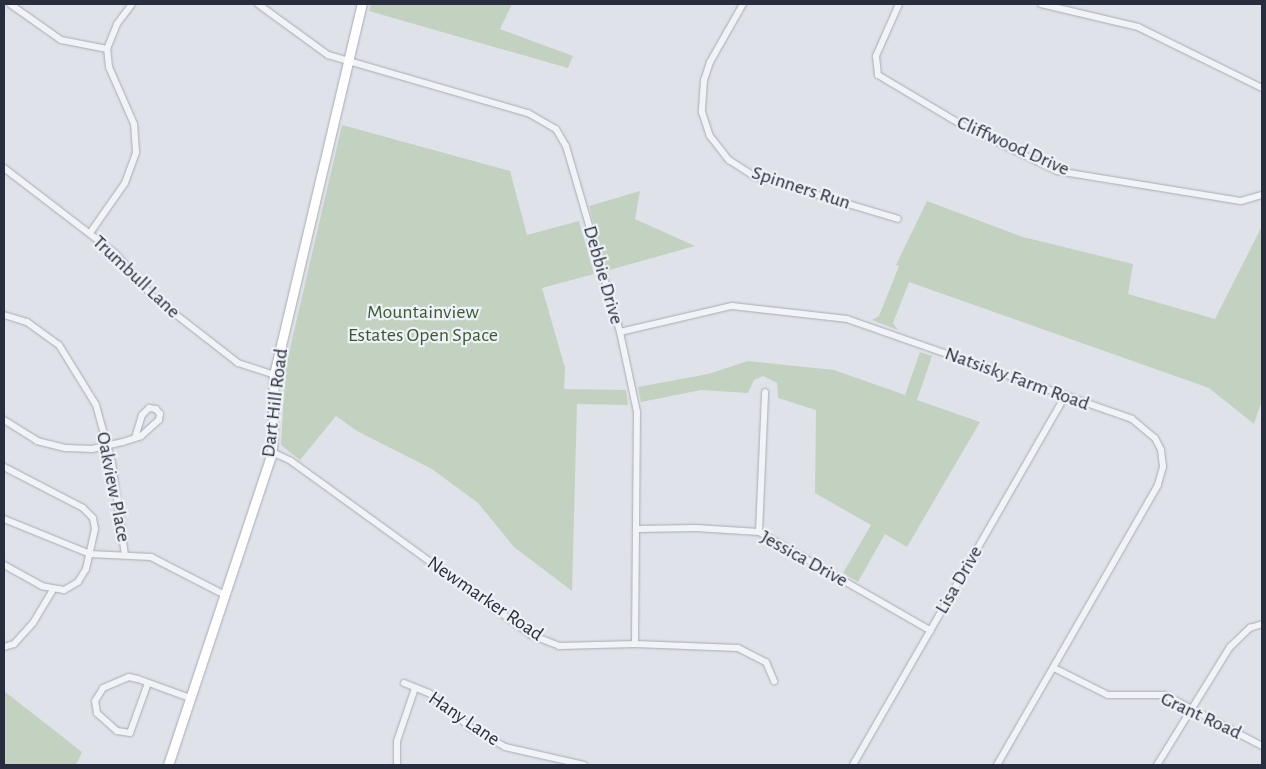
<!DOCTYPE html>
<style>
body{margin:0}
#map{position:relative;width:1266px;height:769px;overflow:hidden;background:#dfe2e8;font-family:"Alegreya Sans",sans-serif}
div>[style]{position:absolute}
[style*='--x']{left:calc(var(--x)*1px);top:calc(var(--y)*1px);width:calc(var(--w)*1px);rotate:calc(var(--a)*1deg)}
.green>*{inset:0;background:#c3d1c0}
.roads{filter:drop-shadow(0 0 1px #a8acb5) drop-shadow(0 0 1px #a8acb5)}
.street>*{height:6px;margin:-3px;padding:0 3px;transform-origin:3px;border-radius:3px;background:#f2f3f6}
.secondary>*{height:9px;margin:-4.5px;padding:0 4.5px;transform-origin:4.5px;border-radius:4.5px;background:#fff}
span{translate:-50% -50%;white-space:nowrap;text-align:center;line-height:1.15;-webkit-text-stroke:4.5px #eef1f5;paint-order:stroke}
.street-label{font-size:20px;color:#282e3e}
.park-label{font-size:20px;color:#395a36}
.frame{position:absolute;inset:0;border:5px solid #282e3e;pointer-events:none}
</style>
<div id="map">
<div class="green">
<div style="clip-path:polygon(371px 4px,512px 4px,500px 29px,573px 56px,568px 68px,369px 11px)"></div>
<div style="clip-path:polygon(342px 125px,510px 171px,527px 235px,579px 221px,594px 274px,542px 288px,565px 368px,564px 389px,626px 390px,628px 405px,577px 404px,572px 591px,514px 547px,478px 503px,432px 469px,357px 431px,336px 416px,300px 460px,281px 445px,285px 370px)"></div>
<div style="clip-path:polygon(640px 191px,635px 219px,695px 246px,606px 271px,589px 206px)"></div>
<div style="clip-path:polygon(927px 201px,1023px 237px,1133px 264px,1128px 294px,1215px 319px,1262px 226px,1262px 400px,1254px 424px,1209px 388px,909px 282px,893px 323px,898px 330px,872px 320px,879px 316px,899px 266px,896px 265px)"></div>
<div style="clip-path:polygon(920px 352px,932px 356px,917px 400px,980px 422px,907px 547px,885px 534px,858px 582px,843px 573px,871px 525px,815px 493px,816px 410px,778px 398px,777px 383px,763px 376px,754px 380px,748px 393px,701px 390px,641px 402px,638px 387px,708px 374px,748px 361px,834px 370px,905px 395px)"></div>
<div style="clip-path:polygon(4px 691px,82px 752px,76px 765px,4px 765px)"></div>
</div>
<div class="roads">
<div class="street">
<div style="--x:10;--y:4;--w:62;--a:35.2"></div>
<div style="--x:61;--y:40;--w:47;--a:11.1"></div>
<div style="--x:258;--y:4;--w:87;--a:36.1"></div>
<div style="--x:328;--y:55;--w:208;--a:16.2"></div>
<div style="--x:528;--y:113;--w:32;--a:30"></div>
<div style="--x:556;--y:129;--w:20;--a:60"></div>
<div style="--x:566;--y:146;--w:194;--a:73.8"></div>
<div style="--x:620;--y:332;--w:82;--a:78"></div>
<div style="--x:637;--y:412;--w:232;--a:90.5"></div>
<div style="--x:743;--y:4;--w:67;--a:119.6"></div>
<div style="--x:710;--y:62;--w:19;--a:108"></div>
<div style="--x:704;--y:80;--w:32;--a:94"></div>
<div style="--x:702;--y:112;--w:25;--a:72"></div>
<div style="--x:710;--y:136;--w:31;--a:52"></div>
<div style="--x:729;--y:160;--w:30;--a:33"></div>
<div style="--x:754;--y:176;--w:150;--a:16.6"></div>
<div style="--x:899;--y:4;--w:57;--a:113.9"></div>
<div style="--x:876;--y:56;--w:19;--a:84"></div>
<div style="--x:878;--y:75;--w:100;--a:30.7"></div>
<div style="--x:964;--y:126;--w:103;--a:25.8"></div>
<div style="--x:1057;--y:171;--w:186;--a:9.3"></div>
<div style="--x:1241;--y:201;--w:22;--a:-16"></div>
<div style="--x:1041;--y:4;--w:100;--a:13.3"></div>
<div style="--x:1138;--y:27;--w:138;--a:26.2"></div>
<div style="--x:4;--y:168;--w:141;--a:37.5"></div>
<div style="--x:116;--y:254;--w:55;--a:49.4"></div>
<div style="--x:152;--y:296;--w:109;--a:37.9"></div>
<div style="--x:238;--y:363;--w:38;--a:18"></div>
<div style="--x:90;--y:233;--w:61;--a:-55"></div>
<div style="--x:125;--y:183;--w:33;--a:-70"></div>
<div style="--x:136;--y:152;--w:28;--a:-94"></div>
<div style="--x:134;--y:124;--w:62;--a:-113.7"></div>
<div style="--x:109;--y:67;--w:18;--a:-96"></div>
<div style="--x:107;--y:49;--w:27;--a:-68"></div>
<div style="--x:117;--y:24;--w:25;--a:-53"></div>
<div style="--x:4;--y:315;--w:24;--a:17"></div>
<div style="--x:27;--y:322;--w:39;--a:36"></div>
<div style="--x:59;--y:345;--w:70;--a:58.3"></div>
<div style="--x:96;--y:405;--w:60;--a:74.6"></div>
<div style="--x:112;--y:463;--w:93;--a:82"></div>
<div style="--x:620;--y:332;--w:115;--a:-13.1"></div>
<div style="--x:732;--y:306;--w:116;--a:6.4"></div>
<div style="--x:847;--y:319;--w:302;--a:19.3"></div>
<div style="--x:1132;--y:419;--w:30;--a:40"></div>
<div style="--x:1155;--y:438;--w:13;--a:63"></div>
<div style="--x:1161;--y:450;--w:17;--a:83"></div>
<div style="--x:1163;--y:467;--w:19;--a:106"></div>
<div style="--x:1158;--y:485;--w:323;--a:119.9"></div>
<div style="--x:4;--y:420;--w:39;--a:32"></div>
<div style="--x:37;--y:441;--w:30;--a:14"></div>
<div style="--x:66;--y:448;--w:26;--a:2"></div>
<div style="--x:92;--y:449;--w:32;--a:-13"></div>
<div style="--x:123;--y:442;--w:19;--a:-18"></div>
<div style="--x:141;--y:436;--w:24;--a:-42"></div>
<div style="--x:159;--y:420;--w:6;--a:-81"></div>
<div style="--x:160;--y:414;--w:6;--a:-129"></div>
<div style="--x:156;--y:409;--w:7;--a:-172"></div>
<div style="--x:149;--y:408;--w:10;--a:135"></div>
<div style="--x:142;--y:415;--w:24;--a:107"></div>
<div style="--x:272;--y:452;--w:21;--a:25"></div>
<div style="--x:291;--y:461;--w:296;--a:35.9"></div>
<div style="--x:531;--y:635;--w:30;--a:21"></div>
<div style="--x:559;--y:646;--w:76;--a:-1.5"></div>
<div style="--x:635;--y:644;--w:103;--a:2.2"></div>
<div style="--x:738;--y:648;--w:31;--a:27"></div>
<div style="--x:766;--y:662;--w:21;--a:67"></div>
<div style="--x:4;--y:467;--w:89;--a:27.4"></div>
<div style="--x:83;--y:508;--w:14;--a:45"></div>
<div style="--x:93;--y:518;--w:11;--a:80"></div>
<div style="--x:95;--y:529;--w:41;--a:102.7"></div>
<div style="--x:86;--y:569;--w:15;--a:122"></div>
<div style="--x:78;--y:582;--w:16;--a:150"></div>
<div style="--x:64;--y:590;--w:22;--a:-170"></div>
<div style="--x:42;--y:586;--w:43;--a:-151.1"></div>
<div style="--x:4;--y:519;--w:93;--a:22.1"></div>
<div style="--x:90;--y:554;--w:61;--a:2.8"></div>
<div style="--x:151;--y:557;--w:81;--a:27.2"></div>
<div style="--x:637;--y:529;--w:59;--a:-1"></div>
<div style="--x:696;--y:528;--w:63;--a:3.6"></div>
<div style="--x:759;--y:532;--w:198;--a:29.9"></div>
<div style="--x:759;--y:532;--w:140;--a:-87.5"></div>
<div style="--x:4;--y:647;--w:10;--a:-17"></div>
<div style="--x:14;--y:644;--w:28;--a:-48"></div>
<div style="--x:33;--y:623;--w:39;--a:-59"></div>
<div style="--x:1054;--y:668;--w:60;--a:26.6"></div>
<div style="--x:1108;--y:695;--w:57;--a:0"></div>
<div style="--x:1165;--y:695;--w:110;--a:27.7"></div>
<div style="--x:148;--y:683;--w:53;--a:109.8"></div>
<div style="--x:130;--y:733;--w:13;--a:-171"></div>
<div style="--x:117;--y:731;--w:27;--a:-138"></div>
<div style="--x:97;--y:713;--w:12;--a:-99"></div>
<div style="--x:95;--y:701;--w:15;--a:-58"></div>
<div style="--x:103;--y:688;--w:28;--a:-23"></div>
<div style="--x:129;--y:677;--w:9;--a:13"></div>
<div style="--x:138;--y:679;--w:55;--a:20.1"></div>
<div style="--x:404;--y:683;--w:27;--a:22"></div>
<div style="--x:429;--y:693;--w:55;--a:39.8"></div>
<div style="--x:471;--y:728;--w:39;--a:29"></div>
<div style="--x:505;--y:747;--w:81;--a:12.8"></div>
<div style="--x:397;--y:765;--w:24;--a:-90"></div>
<div style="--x:397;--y:741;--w:56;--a:-71.2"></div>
<div style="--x:853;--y:765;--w:426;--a:-60.1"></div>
<div style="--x:1157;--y:765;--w:139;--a:-58.3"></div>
<div style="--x:1230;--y:647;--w:28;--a:-44"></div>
<div style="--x:1250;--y:628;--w:13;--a:-18"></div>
</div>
<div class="secondary">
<div style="--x:168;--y:765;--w:330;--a:-71.6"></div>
<div style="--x:272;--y:452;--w:77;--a:-88.5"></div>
<div style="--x:274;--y:375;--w:381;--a:-76.7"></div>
</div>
</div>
<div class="street-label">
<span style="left:1013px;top:146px;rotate:24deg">Cliffwood Drive</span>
<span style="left:801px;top:188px;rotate:18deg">Spinners Run</span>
<span style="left:603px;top:275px;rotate:74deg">Debbie Drive</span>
<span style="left:136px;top:277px;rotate:43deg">Trumbull Lane</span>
<span style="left:1017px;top:379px;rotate:20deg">Natsisky Farm Road</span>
<span style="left:275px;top:403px;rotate:-83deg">Dart Hill Road</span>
<span style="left:113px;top:487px;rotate:79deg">Oakview Place</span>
<span style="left:804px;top:559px;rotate:29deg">Jessica Drive</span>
<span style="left:959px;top:580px;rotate:-60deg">Lisa Drive</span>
<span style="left:485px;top:599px;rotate:34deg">Newmarker Road</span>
<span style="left:1201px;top:716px;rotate:25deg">Grant Road</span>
<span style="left:464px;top:719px;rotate:34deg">Hany Lane</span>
</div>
<div class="park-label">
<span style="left:423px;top:324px">Mountainview<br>Estates Open Space</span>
</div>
<div class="frame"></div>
</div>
